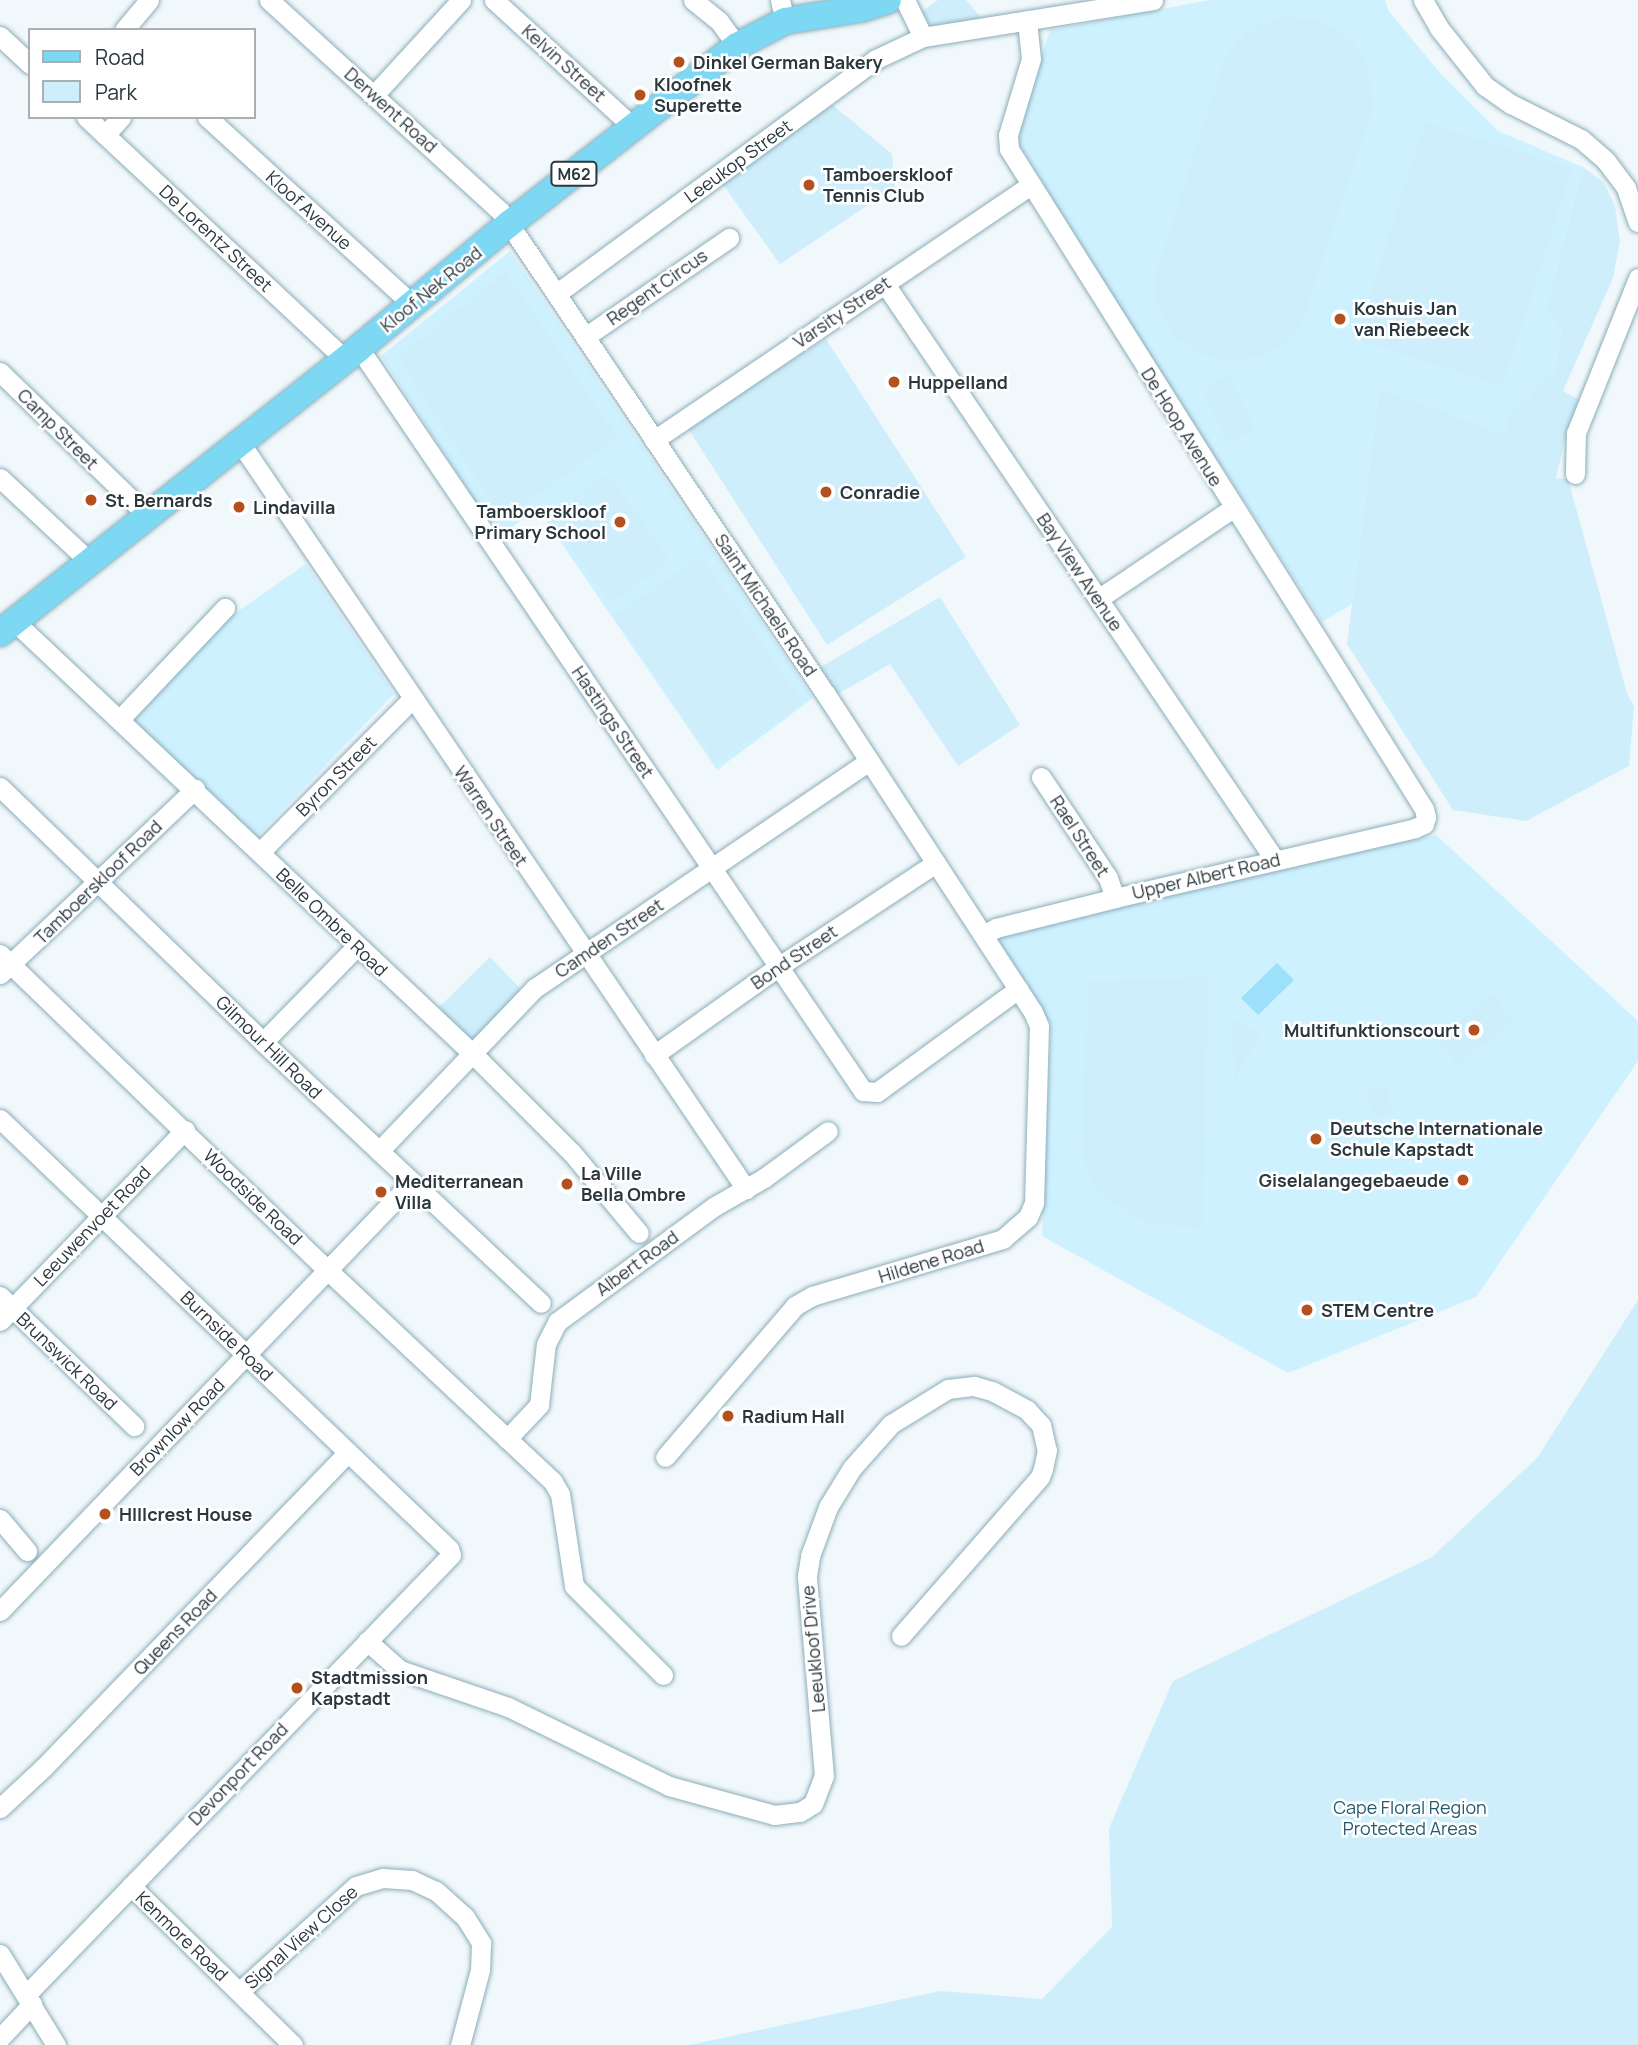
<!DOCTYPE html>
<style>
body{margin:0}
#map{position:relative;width:1638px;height:2045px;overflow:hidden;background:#f1f8fb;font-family:Manrope,sans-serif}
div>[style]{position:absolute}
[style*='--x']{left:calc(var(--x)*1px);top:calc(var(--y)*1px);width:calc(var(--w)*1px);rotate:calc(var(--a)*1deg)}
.built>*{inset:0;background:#cef1ff}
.green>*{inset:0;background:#cfeefb}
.water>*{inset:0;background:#9ce0fa}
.roads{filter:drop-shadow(0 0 2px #8badb9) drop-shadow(0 0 2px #8badb9)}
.minor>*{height:19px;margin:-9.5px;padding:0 9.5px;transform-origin:9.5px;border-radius:9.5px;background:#fff}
.major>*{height:26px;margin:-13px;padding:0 13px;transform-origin:13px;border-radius:13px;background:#7cd8f3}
.dots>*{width:19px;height:19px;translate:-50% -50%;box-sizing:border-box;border:4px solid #fff;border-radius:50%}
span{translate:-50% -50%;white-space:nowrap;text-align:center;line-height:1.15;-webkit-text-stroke:5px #fff;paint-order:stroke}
.shield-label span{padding:2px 5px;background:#fff;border:2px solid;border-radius:5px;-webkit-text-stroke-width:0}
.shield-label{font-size:16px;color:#2a373d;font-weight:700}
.poi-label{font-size:18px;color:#2a373d;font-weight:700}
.left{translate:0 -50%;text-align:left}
.right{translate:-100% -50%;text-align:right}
.street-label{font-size:18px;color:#2a373d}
.park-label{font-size:18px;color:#255b6e}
.legend{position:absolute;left:28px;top:28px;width:228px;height:91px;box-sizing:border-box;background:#fff;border:2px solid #aaafb1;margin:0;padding:9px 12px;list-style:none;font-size:21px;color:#2a373d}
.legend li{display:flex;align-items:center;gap:14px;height:35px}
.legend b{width:35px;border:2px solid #aaafb1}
</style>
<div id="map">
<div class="built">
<div style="clip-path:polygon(1210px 0,1385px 0,1388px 10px,1440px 73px,1498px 131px,1583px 167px,1546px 307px,1561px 331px,1555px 371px,1508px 416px,1505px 434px,1379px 390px,1352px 604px,1322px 622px,1095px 269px,1015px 137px,1050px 30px)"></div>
<div style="clip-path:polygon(510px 251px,813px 698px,717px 770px,538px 509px,498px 536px,381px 356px)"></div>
<div style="clip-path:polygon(306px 564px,394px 694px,255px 839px,129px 720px,221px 623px)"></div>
<div style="clip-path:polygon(1436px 835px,1638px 1021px,1638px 1061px,1476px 1297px,1288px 1373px,1042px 1236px,1051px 1024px,1001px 952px,999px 941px,1002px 936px,1014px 929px)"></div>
</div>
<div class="green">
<div style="clip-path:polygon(938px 0,966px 0,984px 21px,931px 26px,921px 12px)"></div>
<div style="clip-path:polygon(1287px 17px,1319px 21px,1332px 27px,1354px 43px,1368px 66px,1373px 106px,1303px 321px,1286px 342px,1263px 356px,1223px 361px,1194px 351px,1171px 332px,1157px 305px,1155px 275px,1226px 56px,1245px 33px,1272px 20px)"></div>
<div style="clip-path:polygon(829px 102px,892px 154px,895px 187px,780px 264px,721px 182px)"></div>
<div style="clip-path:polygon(1426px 122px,1572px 169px,1502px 386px,1355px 339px)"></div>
<div style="clip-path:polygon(1583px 167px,1604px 183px,1615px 206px,1620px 241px,1613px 278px,1563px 391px,1581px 401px,1571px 428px,1567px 430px,1556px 478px,1568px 479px,1627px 693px,1634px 707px,1629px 766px,1526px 821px,1453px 810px,1347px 644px,1379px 389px,1505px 434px,1508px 416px,1555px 371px,1561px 331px,1546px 307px)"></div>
<div style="clip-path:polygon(506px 272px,618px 438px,502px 518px,398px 357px)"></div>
<div style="clip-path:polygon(826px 339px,966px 557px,827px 645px,687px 427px)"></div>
<div style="clip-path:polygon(1229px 376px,1255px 430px,1228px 443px,1202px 389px)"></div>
<div style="clip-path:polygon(608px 474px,670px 561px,610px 603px,548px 516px)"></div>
<div style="clip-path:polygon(701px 556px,803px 703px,716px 763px,613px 616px)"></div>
<div style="clip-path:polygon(940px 597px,1020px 725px,958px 766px,890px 664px,836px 695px,819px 668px)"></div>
<div style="clip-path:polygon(490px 957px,525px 993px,478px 1037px,470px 1038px,435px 1011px)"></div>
<div style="clip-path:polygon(1208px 977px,1202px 1228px,1148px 1224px,1105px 1197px,1088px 1176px,1082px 1154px,1088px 982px)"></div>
<div style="clip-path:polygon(1491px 994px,1513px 1020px,1458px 1065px,1436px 1040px)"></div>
<div style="clip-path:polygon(1232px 1019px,1260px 1034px,1235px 1080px)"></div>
<div style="clip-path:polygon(1388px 1089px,1393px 1113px,1372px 1117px,1368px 1090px)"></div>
<div style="clip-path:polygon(1638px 1300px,1638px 2045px,690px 2045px,940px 1991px,1042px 1999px,1112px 1927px,1109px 1828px,1173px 1681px,1432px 1557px,1537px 1458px)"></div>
</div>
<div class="water">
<div style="clip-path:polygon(1277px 963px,1294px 980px,1258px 1015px,1241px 998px)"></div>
</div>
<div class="roads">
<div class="minor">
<div style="--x:269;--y:0;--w:314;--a:42.4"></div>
<div style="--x:501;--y:212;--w:580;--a:56.04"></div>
<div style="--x:825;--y:693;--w:381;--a:56.9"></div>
<div style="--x:1033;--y:1012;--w:15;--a:67"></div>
<div style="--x:1039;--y:1026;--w:177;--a:91.6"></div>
<div style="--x:1034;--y:1203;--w:15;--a:113"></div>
<div style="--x:1028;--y:1217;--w:33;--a:139"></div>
<div style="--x:1003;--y:1239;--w:199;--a:163.4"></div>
<div style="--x:812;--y:1296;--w:20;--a:150"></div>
<div style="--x:795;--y:1306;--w:199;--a:130.7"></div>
<div style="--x:494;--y:0;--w:188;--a:42.4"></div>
<div style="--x:693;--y:0;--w:33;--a:39"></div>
<div style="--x:719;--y:21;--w:31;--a:54"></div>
<div style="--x:780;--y:0;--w:22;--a:77"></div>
<div style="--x:905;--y:0;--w:41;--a:64.1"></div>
<div style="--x:923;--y:37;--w:233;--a:-9.1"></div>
<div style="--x:1423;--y:0;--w:32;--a:60"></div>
<div style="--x:1439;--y:28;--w:74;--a:51.6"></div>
<div style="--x:1485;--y:86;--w:32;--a:35"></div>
<div style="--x:1511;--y:104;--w:78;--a:26.6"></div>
<div style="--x:1581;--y:139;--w:33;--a:41"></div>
<div style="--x:1606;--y:161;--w:34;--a:53"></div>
<div style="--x:1626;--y:188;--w:36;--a:71"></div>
<div style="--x:124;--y:30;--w:39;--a:-50"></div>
<div style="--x:0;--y:36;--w:41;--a:43"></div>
<div style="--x:374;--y:95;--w:129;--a:-47.5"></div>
<div style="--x:86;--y:117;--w:354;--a:43.1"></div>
<div style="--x:207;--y:117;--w:276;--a:42.4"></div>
<div style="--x:105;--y:135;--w:24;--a:-48"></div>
<div style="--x:885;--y:284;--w:696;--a:55.9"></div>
<div style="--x:556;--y:294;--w:397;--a:-36.3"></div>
<div style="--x:876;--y:59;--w:52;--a:-25.1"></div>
<div style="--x:585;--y:337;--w:175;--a:-34.5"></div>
<div style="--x:359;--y:348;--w:898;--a:55.85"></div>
<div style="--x:863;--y:1091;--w:14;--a:4"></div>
<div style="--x:877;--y:1092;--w:175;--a:-36.1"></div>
<div style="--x:0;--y:372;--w:205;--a:44.2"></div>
<div style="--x:654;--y:440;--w:455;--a:-34.1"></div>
<div style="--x:239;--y:441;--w:904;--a:55.87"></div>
<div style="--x:1575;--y:474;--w:41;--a:-88.6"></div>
<div style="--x:1576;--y:433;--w:167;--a:-68.2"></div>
<div style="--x:0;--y:478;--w:122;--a:43"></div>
<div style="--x:1098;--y:599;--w:163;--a:-34"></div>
<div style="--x:14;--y:621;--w:630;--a:43.33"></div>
<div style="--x:472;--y:1053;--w:141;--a:45"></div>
<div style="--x:572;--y:1153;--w:104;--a:50.1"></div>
<div style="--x:120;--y:719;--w:153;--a:-46.6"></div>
<div style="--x:1041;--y:777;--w:121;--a:56.4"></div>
<div style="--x:1108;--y:878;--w:21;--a:71"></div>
<div style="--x:0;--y:787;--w:366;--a:44.1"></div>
<div style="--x:263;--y:1042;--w:381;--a:43.2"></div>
<div style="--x:260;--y:852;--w:216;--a:-45.2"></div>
<div style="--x:983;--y:935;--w:15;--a:-28"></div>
<div style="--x:996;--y:928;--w:123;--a:-14.1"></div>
<div style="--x:1115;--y:898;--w:308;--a:-13.1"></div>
<div style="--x:1415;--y:828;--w:10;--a:-24"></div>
<div style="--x:1424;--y:824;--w:7;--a:-74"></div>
<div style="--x:1426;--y:817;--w:8;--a:-104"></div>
<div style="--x:1424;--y:809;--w:147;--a:-122"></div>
<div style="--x:1346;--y:684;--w:632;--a:-122.21"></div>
<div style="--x:1009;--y:149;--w:14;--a:-94"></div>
<div style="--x:1008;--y:135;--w:79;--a:-73.2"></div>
<div style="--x:1031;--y:59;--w:39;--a:-96"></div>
<div style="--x:0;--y:954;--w:443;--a:44"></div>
<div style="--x:319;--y:1262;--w:321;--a:43.2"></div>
<div style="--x:553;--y:1482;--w:14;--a:60"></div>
<div style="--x:560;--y:1494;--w:93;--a:81.3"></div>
<div style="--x:574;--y:1586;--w:126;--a:45"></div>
<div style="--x:0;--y:974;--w:269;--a:-43.5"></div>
<div style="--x:263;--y:1042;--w:134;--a:-45.6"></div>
<div style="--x:654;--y:1055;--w:152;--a:-35.4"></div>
<div style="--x:778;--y:967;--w:189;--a:-33.4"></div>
<div style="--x:0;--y:1119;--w:622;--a:43.76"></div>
<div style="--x:449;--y:1549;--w:6;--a:72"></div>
<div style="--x:451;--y:1555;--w:612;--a:134.01"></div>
<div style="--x:379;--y:1151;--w:226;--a:-46.3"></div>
<div style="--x:535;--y:988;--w:404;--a:-34.2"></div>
<div style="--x:0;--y:1296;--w:187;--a:44.1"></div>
<div style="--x:0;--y:1321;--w:266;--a:-45.9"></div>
<div style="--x:507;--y:1439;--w:47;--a:-46.7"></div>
<div style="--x:539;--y:1405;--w:61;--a:-83.5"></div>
<div style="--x:546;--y:1344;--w:25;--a:-63"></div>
<div style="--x:557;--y:1322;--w:196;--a:-36.3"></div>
<div style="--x:715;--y:1206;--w:56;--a:-29.7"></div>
<div style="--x:764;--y:1178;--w:79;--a:-36.3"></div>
<div style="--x:0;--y:1519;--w:42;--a:49.8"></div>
<div style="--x:0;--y:1611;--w:595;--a:-46.16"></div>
<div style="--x:367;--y:1641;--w:44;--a:41.3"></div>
<div style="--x:400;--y:1670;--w:114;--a:18.9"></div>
<div style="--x:508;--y:1707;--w:179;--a:26.1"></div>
<div style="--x:669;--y:1786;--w:109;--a:15.4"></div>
<div style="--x:774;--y:1815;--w:26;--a:-7"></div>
<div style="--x:800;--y:1812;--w:15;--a:-32"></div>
<div style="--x:813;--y:1804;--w:30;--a:-69"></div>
<div style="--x:824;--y:1776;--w:201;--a:-94.9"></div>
<div style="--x:807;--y:1576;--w:20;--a:-81"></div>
<div style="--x:810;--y:1556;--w:52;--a:-69.8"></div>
<div style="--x:828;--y:1507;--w:46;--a:-58.4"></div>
<div style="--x:852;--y:1468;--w:59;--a:-48.4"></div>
<div style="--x:891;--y:1424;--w:67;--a:-31.6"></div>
<div style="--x:948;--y:1389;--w:26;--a:-7"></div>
<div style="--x:974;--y:1386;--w:19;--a:16"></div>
<div style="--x:992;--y:1391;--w:40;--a:28"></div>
<div style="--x:1027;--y:1410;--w:21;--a:47"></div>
<div style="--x:1041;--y:1425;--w:26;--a:77"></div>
<div style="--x:1047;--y:1450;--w:19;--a:102"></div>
<div style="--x:1043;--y:1469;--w:9;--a:111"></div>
<div style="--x:1040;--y:1477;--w:211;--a:131.2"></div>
<div style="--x:0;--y:1808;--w:60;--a:-43"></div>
<div style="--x:44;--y:1767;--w:436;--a:-46"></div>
<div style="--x:131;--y:1886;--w:227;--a:44.5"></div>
<div style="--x:0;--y:1954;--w:107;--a:58.4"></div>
<div style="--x:240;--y:1991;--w:156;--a:-42.2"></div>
<div style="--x:356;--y:1886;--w:28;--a:-17"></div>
<div style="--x:383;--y:1878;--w:29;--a:4"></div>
<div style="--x:412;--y:1880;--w:26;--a:25"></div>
<div style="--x:436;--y:1891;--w:39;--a:42"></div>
<div style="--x:465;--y:1917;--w:31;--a:58"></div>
<div style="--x:481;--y:1943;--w:27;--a:92"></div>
<div style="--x:480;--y:1970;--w:78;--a:104.9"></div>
<div style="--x:0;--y:2038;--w:47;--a:-46.7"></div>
</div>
<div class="major">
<div style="--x:0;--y:633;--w:458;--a:-38.4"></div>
<div style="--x:359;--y:348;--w:195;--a:-39.6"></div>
<div style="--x:509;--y:224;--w:289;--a:-38"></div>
<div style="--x:737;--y:46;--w:54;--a:-27.5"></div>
<div style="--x:785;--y:21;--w:80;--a:-9.3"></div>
<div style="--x:864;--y:8;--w:25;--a:-18"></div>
</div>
</div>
<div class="dots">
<div style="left:679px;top:62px;background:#b4501e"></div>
<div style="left:640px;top:95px;background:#b4501e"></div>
<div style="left:809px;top:185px;background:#b4501e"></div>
<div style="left:1340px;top:319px;background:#b4501e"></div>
<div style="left:894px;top:382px;background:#b4501e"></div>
<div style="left:826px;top:492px;background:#b4501e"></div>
<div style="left:91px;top:500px;background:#b4501e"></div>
<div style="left:239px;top:507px;background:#b4501e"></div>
<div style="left:620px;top:522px;background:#b4501e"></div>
<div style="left:1474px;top:1030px;background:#b4501e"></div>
<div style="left:1316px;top:1139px;background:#b4501e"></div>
<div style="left:1463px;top:1180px;background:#b4501e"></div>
<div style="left:567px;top:1184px;background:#b4501e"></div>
<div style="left:381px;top:1192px;background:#b4501e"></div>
<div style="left:1307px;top:1310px;background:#b4501e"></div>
<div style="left:728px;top:1416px;background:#b4501e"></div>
<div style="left:105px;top:1514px;background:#b4501e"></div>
<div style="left:297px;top:1688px;background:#b4501e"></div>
</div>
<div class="shield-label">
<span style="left:574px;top:174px">M62</span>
</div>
<div class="poi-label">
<span class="left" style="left:693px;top:62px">Dinkel German Bakery</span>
<span class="left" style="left:654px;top:95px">Kloofnek<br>Superette</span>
<span class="left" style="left:823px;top:185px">Tamboerskloof<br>Tennis Club</span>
<span class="left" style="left:1354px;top:319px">Koshuis Jan<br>van Riebeeck</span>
<span class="left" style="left:908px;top:382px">Huppelland</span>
<span class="left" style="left:840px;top:492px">Conradie</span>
<span class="left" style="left:105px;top:500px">St. Bernards</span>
<span class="left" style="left:253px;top:507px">Lindavilla</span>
<span class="right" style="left:606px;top:522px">Tamboerskloof<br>Primary School</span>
<span class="right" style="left:1460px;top:1030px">Multifunktionscourt</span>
<span class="left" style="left:1330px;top:1139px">Deutsche Internationale<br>Schule Kapstadt</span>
<span class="left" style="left:581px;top:1184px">La Ville<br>Bella Ombre</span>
<span class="right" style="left:1449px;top:1180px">Giselalangegebaeude</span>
<span class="left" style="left:395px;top:1192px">Mediterranean<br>Villa</span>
<span class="left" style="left:1321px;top:1310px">STEM Centre</span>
<span class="left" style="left:742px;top:1416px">Radium Hall</span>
<span class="left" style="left:119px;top:1514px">HIllcrest House</span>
<span class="left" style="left:311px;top:1688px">Stadtmission<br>Kapstadt</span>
</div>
<div class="street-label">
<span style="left:564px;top:63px;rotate:42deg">Kelvin Street</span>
<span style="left:391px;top:110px;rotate:42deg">Derwent Road</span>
<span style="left:738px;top:161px;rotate:-36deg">Leeukop Street</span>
<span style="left:309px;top:210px;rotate:42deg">Kloof Avenue</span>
<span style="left:216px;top:238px;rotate:43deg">De Lorentz Street</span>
<span style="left:657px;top:287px;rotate:-35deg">Regent Circus</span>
<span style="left:431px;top:289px;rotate:-39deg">Kloof Nek Road</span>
<span style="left:842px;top:312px;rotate:-34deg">Varsity Street</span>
<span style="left:1182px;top:427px;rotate:58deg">De Hoop Avenue</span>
<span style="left:58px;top:429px;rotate:45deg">Camp Street</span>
<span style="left:1080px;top:572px;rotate:56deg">Bay View Avenue</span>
<span style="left:766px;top:605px;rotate:56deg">Saint Michaels Road</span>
<span style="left:613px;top:722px;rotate:56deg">Hastings Street</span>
<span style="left:336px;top:776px;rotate:-45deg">Byron Street</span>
<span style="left:491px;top:816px;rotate:56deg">Warren Street</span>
<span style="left:1080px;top:836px;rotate:57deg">Rael Street</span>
<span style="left:1206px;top:876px;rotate:-13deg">Upper Albert Road</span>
<span style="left:98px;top:882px;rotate:-44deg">Tamboerskloof Road</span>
<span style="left:332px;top:922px;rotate:44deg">Belle Ombre Road</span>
<span style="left:609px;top:938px;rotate:-34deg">Camden Street</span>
<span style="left:794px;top:957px;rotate:-34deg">Bond Street</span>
<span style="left:269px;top:1047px;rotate:44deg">Gilmour Hill Road</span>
<span style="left:253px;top:1197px;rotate:44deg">Woodside Road</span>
<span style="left:92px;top:1226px;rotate:-46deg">Leeuwenvoet Road</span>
<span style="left:931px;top:1261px;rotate:-17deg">Hildene Road</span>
<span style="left:637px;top:1263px;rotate:-36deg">Albert Road</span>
<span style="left:227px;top:1336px;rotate:44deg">Burnside Road</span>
<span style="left:67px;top:1361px;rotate:44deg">Brunswick Road</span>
<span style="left:177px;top:1427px;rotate:-46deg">Brownlow Road</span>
<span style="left:175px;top:1632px;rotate:-46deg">Queens Road</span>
<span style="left:813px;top:1649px;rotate:-95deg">Leeukloof Drive</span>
<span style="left:238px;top:1774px;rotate:-46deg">Devonport Road</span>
<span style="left:182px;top:1936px;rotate:44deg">Kenmore Road</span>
<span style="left:301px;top:1937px;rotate:-42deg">Signal View Close</span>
</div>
<div class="park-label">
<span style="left:1410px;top:1818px">Cape Floral Region<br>Protected Areas</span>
</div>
<ul class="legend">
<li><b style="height:9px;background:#7cd8f3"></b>Road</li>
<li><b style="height:19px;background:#cfeefb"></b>Park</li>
</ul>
</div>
